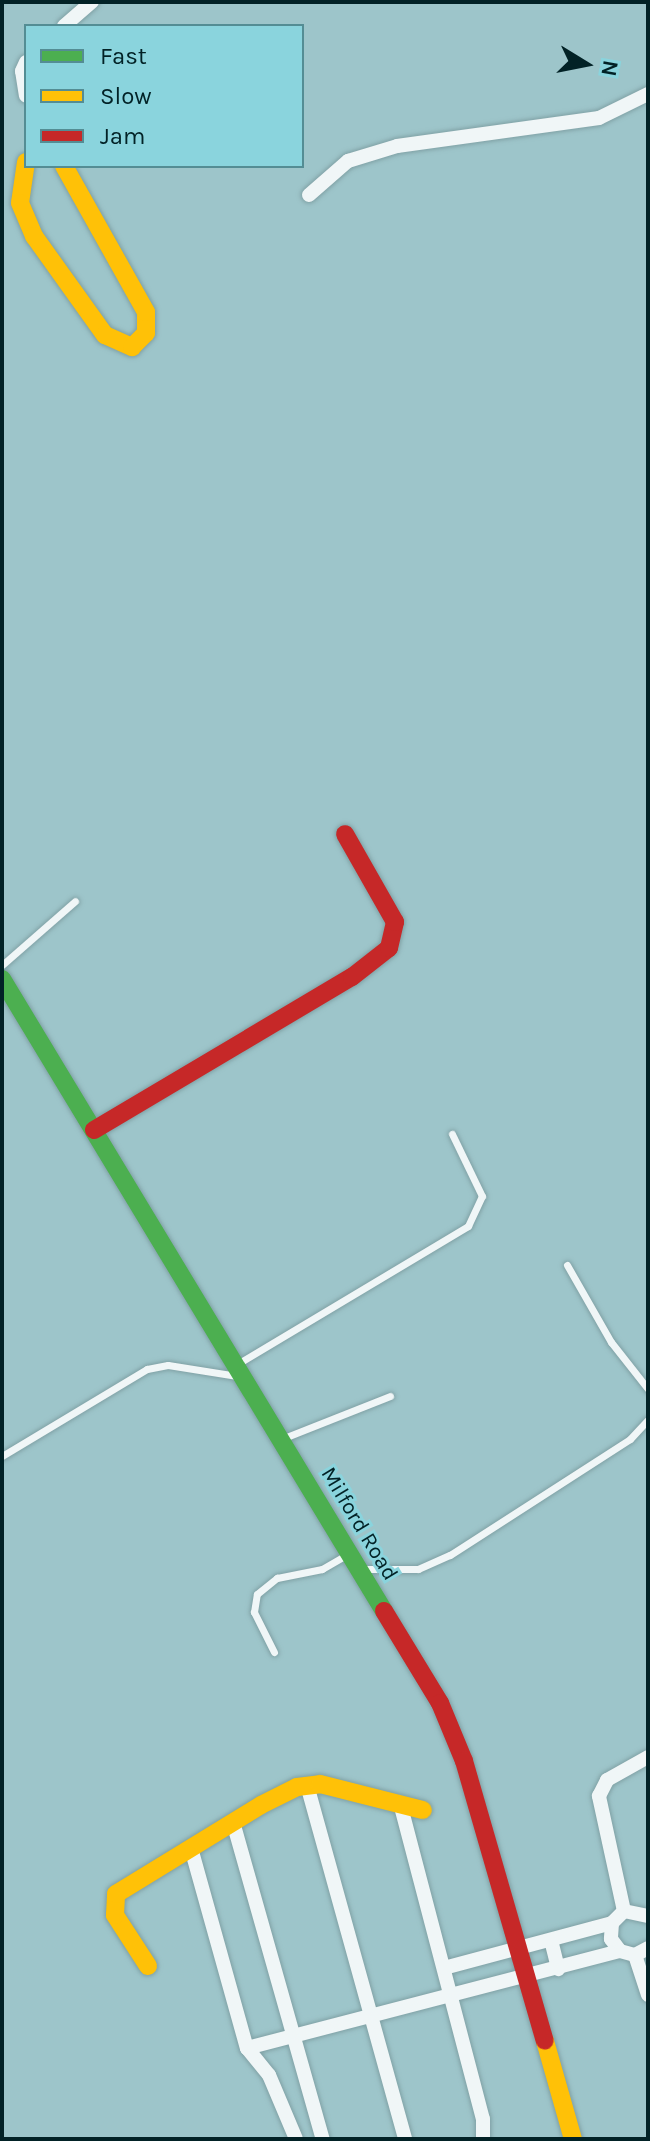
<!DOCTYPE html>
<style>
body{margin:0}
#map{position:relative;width:650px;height:2141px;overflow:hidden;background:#9dc5ca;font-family:Karla,sans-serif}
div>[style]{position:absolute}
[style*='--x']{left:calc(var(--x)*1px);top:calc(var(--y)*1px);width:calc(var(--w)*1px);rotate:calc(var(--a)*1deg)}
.roads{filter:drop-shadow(0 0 2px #80a1a5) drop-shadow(0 0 2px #80a1a5)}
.lane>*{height:7px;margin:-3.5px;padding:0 3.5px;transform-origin:3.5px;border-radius:3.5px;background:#f0f6f7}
.street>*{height:14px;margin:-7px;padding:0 7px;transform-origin:7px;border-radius:7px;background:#f0f6f7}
.fast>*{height:18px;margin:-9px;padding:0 9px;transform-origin:9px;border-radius:9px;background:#4caf50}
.slow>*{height:18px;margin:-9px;padding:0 9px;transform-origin:9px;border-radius:9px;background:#ffc107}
.jam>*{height:18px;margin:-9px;padding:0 9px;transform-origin:9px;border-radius:9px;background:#c62828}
span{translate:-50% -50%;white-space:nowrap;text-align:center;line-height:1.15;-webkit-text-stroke:6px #8ad4dd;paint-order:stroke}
.street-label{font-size:22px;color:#022226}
.frame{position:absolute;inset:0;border:4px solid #022226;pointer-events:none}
.legend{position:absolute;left:24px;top:24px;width:280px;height:144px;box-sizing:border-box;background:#8ad4dd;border:2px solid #548d94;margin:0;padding:10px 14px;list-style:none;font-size:24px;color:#022226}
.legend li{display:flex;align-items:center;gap:16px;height:40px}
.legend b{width:40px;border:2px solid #548d94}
.north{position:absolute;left:546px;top:24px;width:80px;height:80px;-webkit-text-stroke:6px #8ad4dd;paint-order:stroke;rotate:100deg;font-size:22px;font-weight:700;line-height:32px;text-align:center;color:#022226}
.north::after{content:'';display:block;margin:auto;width:28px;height:36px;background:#022226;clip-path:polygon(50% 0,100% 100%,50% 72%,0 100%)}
</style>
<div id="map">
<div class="roads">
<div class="lane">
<div style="--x:2;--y:965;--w:97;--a:-41.2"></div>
<div style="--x:567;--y:1265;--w:89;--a:60.3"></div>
<div style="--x:611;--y:1342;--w:60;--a:51.8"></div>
<div style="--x:239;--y:1363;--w:267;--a:-30.9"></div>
<div style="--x:468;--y:1226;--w:33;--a:-65"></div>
<div style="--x:482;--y:1196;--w:69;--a:-115.8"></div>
<div style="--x:284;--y:1438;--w:114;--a:-21.6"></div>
<div style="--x:2;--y:1456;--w:169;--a:-31"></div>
<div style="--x:147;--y:1369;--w:21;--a:-11"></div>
<div style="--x:168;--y:1365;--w:70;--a:9.1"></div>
<div style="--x:364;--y:1569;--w:54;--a:0"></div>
<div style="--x:418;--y:1569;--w:35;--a:-24"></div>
<div style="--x:450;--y:1555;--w:214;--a:-32.8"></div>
<div style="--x:630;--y:1439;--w:26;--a:-47"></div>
<div style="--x:274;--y:1652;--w:45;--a:-116.6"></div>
<div style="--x:254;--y:1612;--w:18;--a:-81"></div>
<div style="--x:257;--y:1594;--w:26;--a:-39"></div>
<div style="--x:277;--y:1578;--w:46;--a:-11.3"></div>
<div style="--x:322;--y:1569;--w:28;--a:-30"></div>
</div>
<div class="street">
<div style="--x:64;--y:26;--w:37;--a:-41"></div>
<div style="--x:26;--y:62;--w:10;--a:114"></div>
<div style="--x:22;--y:71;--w:25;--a:81"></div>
<div style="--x:309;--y:195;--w:52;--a:-41.1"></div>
<div style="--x:348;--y:161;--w:51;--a:-17"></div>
<div style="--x:397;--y:146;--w:204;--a:-7.9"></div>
<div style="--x:599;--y:118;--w:55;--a:-26.1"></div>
<div style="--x:307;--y:1785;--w:367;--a:74.5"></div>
<div style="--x:400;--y:1803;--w:327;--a:75.3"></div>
<div style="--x:483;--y:2119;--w:20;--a:90"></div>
<div style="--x:233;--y:1822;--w:330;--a:74.2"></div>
<div style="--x:191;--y:1848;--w:208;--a:74.4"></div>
<div style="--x:247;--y:2048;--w:35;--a:51"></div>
<div style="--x:269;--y:2075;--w:69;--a:67.1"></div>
<div style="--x:624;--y:1911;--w:118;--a:-102.3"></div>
<div style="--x:599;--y:1796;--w:18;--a:-63"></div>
<div style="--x:607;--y:1780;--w:47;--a:-29.3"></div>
<div style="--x:612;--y:1923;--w:16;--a:94"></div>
<div style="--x:611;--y:1939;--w:15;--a:53"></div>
<div style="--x:620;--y:1951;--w:16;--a:15"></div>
<div style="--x:635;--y:1955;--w:15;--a:-28"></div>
<div style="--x:551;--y:1940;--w:30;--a:76"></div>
<div style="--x:635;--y:1955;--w:42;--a:72"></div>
<div style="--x:444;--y:1968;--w:174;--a:-15"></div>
<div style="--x:612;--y:1923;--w:17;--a:-45"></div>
<div style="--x:624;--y:1911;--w:25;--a:12"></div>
<div style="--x:247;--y:2048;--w:385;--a:-14.6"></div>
</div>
<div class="fast">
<div style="--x:2;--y:979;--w:738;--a:58.85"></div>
</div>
<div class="slow">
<div style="--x:26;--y:162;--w:41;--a:98.3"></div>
<div style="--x:20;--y:203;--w:36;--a:67"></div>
<div style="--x:34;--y:236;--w:122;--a:54.4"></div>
<div style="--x:105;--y:335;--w:30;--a:24"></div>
<div style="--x:132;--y:347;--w:20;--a:-45"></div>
<div style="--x:146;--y:333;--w:21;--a:-90"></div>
<div style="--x:146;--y:312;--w:167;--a:-119.3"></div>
<div style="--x:148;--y:1966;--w:61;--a:-122.9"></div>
<div style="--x:115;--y:1915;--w:21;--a:-87"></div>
<div style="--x:116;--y:1894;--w:170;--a:-31.5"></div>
<div style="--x:261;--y:1805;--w:40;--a:-26.6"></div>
<div style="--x:297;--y:1787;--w:23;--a:-7"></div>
<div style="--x:320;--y:1784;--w:106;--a:14.2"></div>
<div style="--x:545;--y:2041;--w:102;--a:74.1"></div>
</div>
<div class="jam">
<div style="--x:94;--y:1130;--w:300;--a:-30.7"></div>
<div style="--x:352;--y:977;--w:47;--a:-38.1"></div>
<div style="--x:389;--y:948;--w:27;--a:-77"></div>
<div style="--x:395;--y:922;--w:101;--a:-119.6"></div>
<div style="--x:384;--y:1611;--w:108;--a:58.7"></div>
<div style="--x:440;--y:1703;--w:63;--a:67.5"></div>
<div style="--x:464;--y:1761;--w:291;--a:73.9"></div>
</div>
</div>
<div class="street-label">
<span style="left:359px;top:1524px;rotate:59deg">Milford Road</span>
</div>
<div class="frame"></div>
<ul class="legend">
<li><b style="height:10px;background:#4caf50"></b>Fast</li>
<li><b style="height:10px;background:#ffc107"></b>Slow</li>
<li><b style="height:10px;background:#c62828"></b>Jam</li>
</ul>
<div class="north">N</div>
</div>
